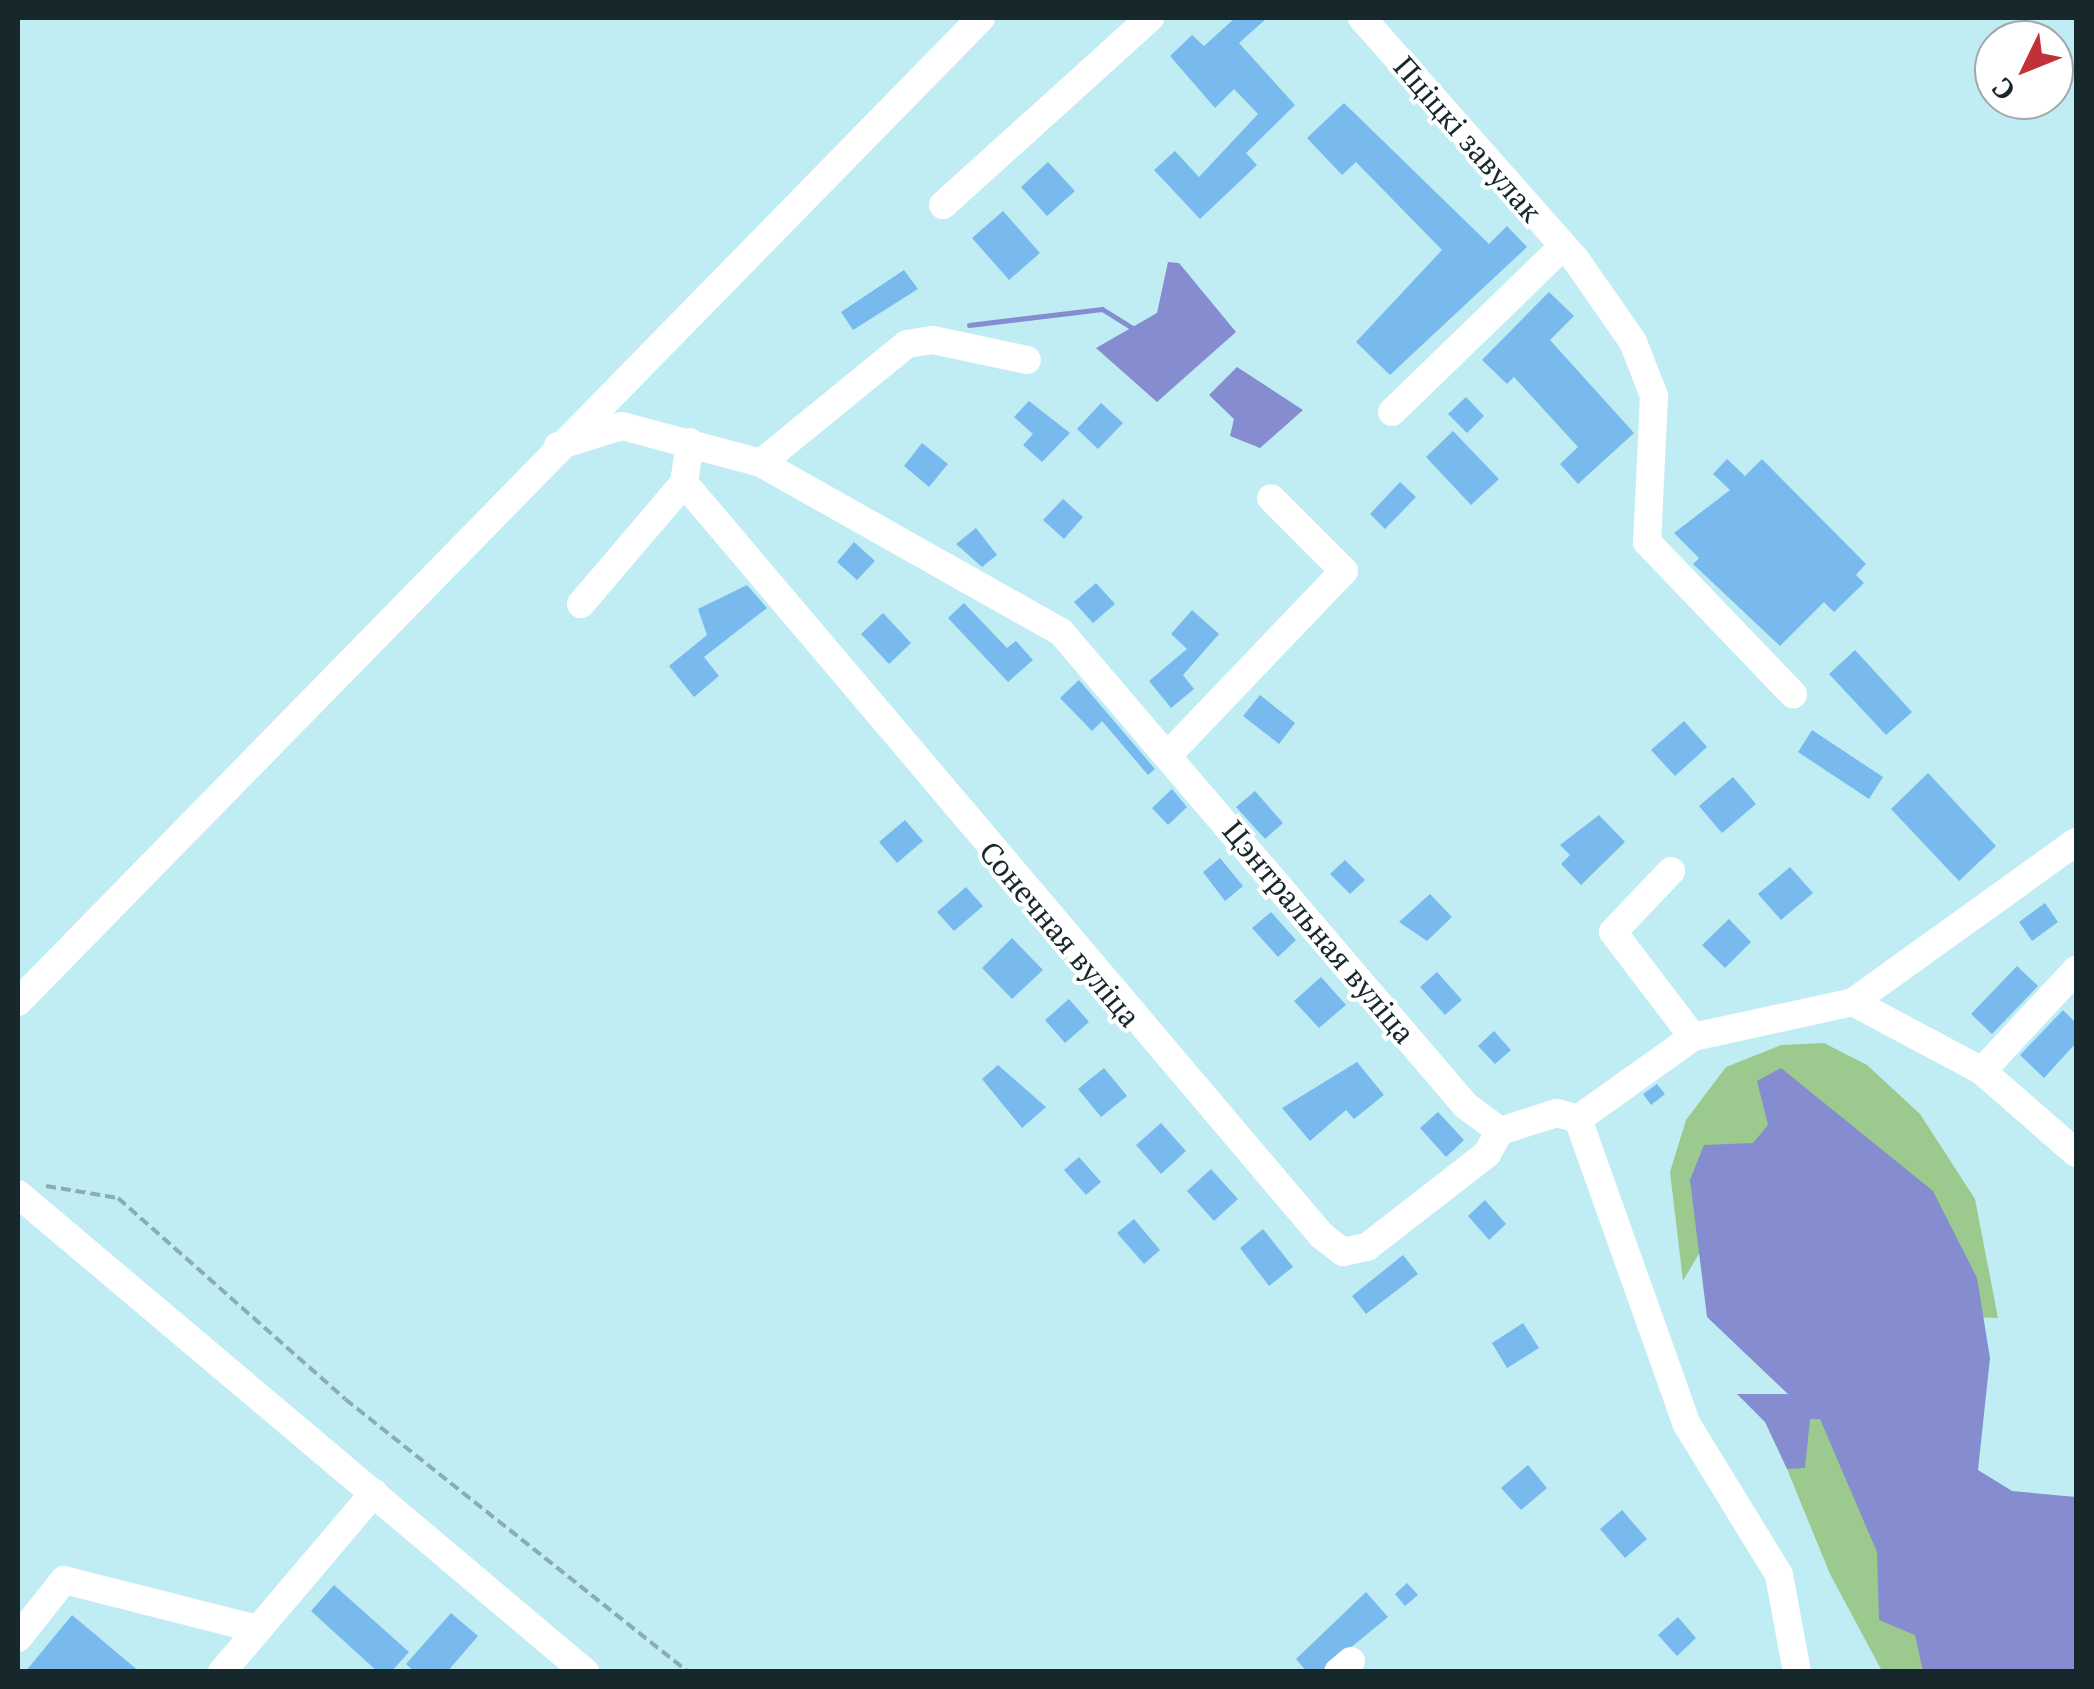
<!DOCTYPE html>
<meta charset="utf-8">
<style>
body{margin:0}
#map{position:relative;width:2094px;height:1689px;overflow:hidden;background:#c0edf4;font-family:"PT Serif",serif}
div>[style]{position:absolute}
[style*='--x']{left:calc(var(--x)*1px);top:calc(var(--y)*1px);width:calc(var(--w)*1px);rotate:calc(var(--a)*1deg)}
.green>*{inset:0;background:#9bc98e}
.water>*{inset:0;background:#858ccf}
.stream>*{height:5px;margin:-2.5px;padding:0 2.5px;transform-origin:2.5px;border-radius:2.5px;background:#858ccf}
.building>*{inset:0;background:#78baee}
.path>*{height:4px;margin-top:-2px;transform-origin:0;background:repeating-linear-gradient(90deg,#88adb2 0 10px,transparent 0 15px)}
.minor>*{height:28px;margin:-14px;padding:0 14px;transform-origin:14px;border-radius:14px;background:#fff}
span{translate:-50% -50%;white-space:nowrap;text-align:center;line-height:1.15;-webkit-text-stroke:8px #fff;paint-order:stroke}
.street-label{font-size:30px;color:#16282b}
.frame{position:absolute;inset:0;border:20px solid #16282b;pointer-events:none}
.north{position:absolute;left:1974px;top:20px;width:100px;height:100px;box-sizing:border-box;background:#fff;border:2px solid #a2a9aa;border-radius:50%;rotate:227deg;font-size:28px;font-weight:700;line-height:40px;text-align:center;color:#16282b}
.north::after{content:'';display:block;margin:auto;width:35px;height:45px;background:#c13238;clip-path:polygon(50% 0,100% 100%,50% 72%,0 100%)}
</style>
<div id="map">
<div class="green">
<div style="clip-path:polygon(1824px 1043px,1867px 1065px,1920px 1114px,1975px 1199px,1998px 1318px,1955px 1316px,1782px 1111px,1683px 1281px,1670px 1172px,1686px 1120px,1726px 1067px,1781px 1045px)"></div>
<div style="clip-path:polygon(1823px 1401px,1941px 1671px,1882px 1671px,1830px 1574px,1787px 1469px,1793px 1437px)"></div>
</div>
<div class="water">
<div style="clip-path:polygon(1168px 262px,1179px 263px,1236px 332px,1157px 402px,1096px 348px,1157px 313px)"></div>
<div style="clip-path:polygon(1237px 367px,1303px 410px,1260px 448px,1230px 436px,1234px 419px,1209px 395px)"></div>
<div style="clip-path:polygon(1781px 1068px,1933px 1191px,1977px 1278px,1990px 1358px,1978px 1470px,2012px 1491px,2076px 1497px,2076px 1671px,1923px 1671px,1915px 1635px,1879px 1620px,1877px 1552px,1820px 1419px,1810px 1419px,1805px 1468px,1787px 1469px,1765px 1422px,1737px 1394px,1788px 1394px,1707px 1317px,1690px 1180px,1704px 1145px,1753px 1143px,1768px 1125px,1757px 1081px)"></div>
</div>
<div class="stream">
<div style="--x:969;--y:325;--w:134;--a:-6.9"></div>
<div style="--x:1102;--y:309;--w:40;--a:32"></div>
</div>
<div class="building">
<div style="clip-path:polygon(1235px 18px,1267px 18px,1239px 43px,1295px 105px,1246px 153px,1257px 165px,1200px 219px,1154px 170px,1175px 151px,1199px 177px,1258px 114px,1234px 89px,1215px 108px,1170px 56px,1192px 35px,1204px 46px)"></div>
<div style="clip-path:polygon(1344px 103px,1489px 244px,1507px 226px,1527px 247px,1390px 375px,1356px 342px,1442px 250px,1356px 162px,1342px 175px,1307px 138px)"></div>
<div style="clip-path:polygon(1048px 162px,1075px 191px,1047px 216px,1021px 187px)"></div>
<div style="clip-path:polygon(1003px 211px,1040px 253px,1009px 280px,972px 238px)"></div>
<div style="clip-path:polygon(904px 270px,918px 289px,853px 330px,841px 312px)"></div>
<div style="clip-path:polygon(1549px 292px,1574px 316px,1550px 340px,1634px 433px,1578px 484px,1560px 464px,1578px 447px,1514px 377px,1507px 384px,1482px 360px)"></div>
<div style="clip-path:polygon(1466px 397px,1484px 416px,1467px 433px,1448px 414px)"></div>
<div style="clip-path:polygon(1029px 401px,1070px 433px,1042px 462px,1023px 445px,1033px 434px,1014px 417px)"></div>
<div style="clip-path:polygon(1101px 403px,1123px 423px,1098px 449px,1077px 429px)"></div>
<div style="clip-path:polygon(1453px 431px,1499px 479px,1471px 505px,1426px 457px)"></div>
<div style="clip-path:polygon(922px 443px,948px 464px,929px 487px,904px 466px)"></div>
<div style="clip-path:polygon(1727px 459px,1745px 476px,1762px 459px,1866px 564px,1856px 575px,1864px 583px,1834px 612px,1824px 602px,1780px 646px,1693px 564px,1699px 558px,1674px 533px,1730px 490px,1713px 474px)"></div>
<div style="clip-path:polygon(1400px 482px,1416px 497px,1385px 529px,1370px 514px)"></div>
<div style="clip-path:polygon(1063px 499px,1083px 517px,1064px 539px,1043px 520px)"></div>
<div style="clip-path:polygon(976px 528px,997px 555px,982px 567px,956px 544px)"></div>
<div style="clip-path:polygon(854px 542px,875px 561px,857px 580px,837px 562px)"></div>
<div style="clip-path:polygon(1096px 583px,1115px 604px,1093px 623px,1074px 602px)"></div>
<div style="clip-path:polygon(747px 585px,767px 608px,704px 657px,719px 676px,694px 697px,669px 666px,707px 635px,698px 609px)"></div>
<div style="clip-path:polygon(964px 603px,1007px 648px,1016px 641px,1033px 660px,1008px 682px,948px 618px)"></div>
<div style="clip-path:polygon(1192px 610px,1219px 634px,1183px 675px,1194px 689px,1171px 708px,1149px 681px,1187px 649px,1171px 634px)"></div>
<div style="clip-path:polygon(883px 613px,911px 643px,889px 664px,861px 634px)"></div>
<div style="clip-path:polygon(1855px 650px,1912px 712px,1886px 735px,1829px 674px)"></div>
<div style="clip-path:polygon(1079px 680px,1155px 769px,1148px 775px,1102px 721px,1092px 731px,1060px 698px)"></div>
<div style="clip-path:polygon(1260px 695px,1295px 723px,1279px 744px,1243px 716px)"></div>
<div style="clip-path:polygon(1684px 721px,1707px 747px,1675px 776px,1651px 750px)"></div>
<div style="clip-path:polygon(1812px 730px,1883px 777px,1869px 799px,1798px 752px)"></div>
<div style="clip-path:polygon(1928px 773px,1996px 846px,1959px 881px,1891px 809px)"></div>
<div style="clip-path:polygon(1733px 777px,1756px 804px,1722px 833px,1699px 806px)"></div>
<div style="clip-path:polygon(1172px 789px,1187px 807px,1168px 825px,1152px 808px)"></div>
<div style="clip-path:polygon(1255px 791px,1283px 823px,1265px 839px,1236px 807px)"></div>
<div style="clip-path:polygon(1599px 815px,1625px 842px,1581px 885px,1561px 864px,1570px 855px,1560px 845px)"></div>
<div style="clip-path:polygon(905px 820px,923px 841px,897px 863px,879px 842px)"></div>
<div style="clip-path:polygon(1220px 858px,1243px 886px,1225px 901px,1203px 872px)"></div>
<div style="clip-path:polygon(1345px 860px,1365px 880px,1350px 894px,1330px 874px)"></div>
<div style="clip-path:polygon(1790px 867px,1813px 893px,1781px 920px,1758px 894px)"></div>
<div style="clip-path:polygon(966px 887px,983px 906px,954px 931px,937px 912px)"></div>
<div style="clip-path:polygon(1430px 894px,1452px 917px,1427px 941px,1399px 922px)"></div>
<div style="clip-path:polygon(2045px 903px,2058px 922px,2032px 941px,2019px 922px)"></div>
<div style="clip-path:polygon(1271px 912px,1296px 940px,1278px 957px,1252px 928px)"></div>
<div style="clip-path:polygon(1729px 919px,1751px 942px,1725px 968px,1702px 945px)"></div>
<div style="clip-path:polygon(1012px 938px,1043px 970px,1012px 999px,982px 968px)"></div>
<div style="clip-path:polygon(2017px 966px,2038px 986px,1992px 1034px,1971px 1014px)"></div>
<div style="clip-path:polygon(1437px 972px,1462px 1000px,1445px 1015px,1420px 987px)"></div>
<div style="clip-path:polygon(1321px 977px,1346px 1005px,1319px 1028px,1294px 1001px)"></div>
<div style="clip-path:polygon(1069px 999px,1089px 1022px,1065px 1043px,1045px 1020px)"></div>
<div style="clip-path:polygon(2063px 1010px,2076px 1023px,2076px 1043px,2044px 1078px,2020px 1055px)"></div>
<div style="clip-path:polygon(1494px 1031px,1511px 1050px,1495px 1064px,1478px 1046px)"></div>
<div style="clip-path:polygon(1357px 1062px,1384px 1095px,1354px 1119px,1346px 1110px,1310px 1141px,1282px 1108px)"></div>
<div style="clip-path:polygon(998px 1065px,1046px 1107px,1022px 1128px,982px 1079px)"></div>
<div style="clip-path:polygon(1104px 1068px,1127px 1096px,1101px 1117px,1078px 1089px)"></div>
<div style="clip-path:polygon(1657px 1084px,1665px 1094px,1651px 1105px,1643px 1094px)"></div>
<div style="clip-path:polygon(1438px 1112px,1464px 1140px,1446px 1157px,1420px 1128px)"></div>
<div style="clip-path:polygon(1161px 1123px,1186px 1151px,1161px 1174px,1136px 1145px)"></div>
<div style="clip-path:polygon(1079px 1157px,1101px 1182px,1086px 1195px,1064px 1170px)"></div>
<div style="clip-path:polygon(1211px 1169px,1238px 1199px,1214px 1221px,1187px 1191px)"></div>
<div style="clip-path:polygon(1485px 1200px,1506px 1224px,1489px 1240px,1468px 1216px)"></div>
<div style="clip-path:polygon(1134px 1219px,1160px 1250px,1144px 1264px,1117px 1233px)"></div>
<div style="clip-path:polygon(1263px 1229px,1293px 1267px,1269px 1286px,1240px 1248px)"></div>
<div style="clip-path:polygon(1403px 1255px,1418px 1274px,1366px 1314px,1352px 1296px)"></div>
<div style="clip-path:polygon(1523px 1323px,1539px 1348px,1507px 1368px,1492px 1343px)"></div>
<div style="clip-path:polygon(1528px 1465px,1547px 1488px,1521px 1510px,1501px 1488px)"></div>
<div style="clip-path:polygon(1622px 1510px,1647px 1539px,1625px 1558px,1600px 1529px)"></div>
<div style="clip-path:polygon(1407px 1583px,1418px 1595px,1405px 1606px,1395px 1594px)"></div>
<div style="clip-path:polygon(334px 1585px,409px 1652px,391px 1672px,378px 1672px,311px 1611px)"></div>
<div style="clip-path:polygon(1366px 1592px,1388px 1617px,1321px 1672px,1307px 1672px,1296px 1659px)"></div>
<div style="clip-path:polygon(451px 1613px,478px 1636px,447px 1672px,415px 1672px,406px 1664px)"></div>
<div style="clip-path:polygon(72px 1615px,140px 1672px,25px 1672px)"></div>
<div style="clip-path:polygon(1678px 1617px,1696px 1638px,1677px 1656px,1658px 1635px)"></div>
</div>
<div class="path">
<div style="--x:46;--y:1186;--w:73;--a:9.5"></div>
<div style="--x:118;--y:1198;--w:303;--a:41.5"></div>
<div style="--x:345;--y:1399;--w:438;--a:38.5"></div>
</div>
<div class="minor">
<div style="--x:1362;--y:18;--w:323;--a:48.5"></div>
<div style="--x:1576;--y:260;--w:100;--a:55.2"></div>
<div style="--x:1633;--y:342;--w:58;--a:68.7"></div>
<div style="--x:1654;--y:396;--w:146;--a:92.7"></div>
<div style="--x:1647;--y:542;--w:211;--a:46.2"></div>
<div style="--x:943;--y:205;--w:279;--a:-42.1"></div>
<div style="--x:1392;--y:412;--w:237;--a:-44.1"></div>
<div style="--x:690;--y:442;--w:41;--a:98.3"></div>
<div style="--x:684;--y:483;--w:986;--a:49.73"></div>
<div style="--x:1321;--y:1235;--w:28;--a:38"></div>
<div style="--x:1343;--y:1252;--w:25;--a:-12"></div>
<div style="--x:1367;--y:1247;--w:152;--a:-37.8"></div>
<div style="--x:1487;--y:1154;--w:26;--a:-61"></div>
<div style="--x:558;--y:446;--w:67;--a:-17.4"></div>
<div style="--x:622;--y:426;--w:144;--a:14.9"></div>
<div style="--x:761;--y:463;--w:344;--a:29.4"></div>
<div style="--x:1061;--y:632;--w:623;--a:49.49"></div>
<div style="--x:1466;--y:1106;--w:42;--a:36.3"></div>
<div style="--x:1500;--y:1131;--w:60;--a:-17.5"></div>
<div style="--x:1557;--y:1113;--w:22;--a:16"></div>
<div style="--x:1578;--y:1119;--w:323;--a:70.4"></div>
<div style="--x:1686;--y:1423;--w:178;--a:58.5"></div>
<div style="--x:1779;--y:1575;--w:99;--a:79.5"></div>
<div style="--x:761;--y:463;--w:188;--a:-39.2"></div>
<div style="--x:907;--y:344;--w:26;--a:-9"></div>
<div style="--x:933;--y:340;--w:96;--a:12"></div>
<div style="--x:581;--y:604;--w:159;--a:-49.6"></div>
<div style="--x:1169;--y:754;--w:253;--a:-46.3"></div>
<div style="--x:1344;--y:571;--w:103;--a:-135"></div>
<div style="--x:1671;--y:871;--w:84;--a:133.6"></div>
<div style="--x:1613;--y:932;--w:132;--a:52.7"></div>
<div style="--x:18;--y:1002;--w:1377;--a:-45.62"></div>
<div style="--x:1853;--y:1002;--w:146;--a:28.1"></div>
<div style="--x:1982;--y:1071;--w:125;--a:41.1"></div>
<div style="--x:1982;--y:1071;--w:138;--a:-47.1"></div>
<div style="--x:1578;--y:1119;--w:141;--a:-35.5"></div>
<div style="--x:1693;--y:1037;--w:164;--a:-12.3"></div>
<div style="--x:1853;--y:1002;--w:274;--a:-35.7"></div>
<div style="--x:18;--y:1194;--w:742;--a:40.13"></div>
<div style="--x:18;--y:1638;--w:74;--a:-51.6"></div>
<div style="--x:64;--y:1580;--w:200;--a:14.2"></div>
<div style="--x:222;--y:1672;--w:235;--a:-49.7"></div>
<div style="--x:1338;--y:1672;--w:17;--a:-40"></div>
</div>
<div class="street-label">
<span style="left:1468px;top:139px;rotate:49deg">Пціцкі завулак</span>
<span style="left:1319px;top:932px;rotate:50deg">Цэнтральная вуліца</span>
<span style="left:1060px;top:934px;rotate:50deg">Сонечная вуліца</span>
</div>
<div class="frame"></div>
<div class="north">С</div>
</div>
